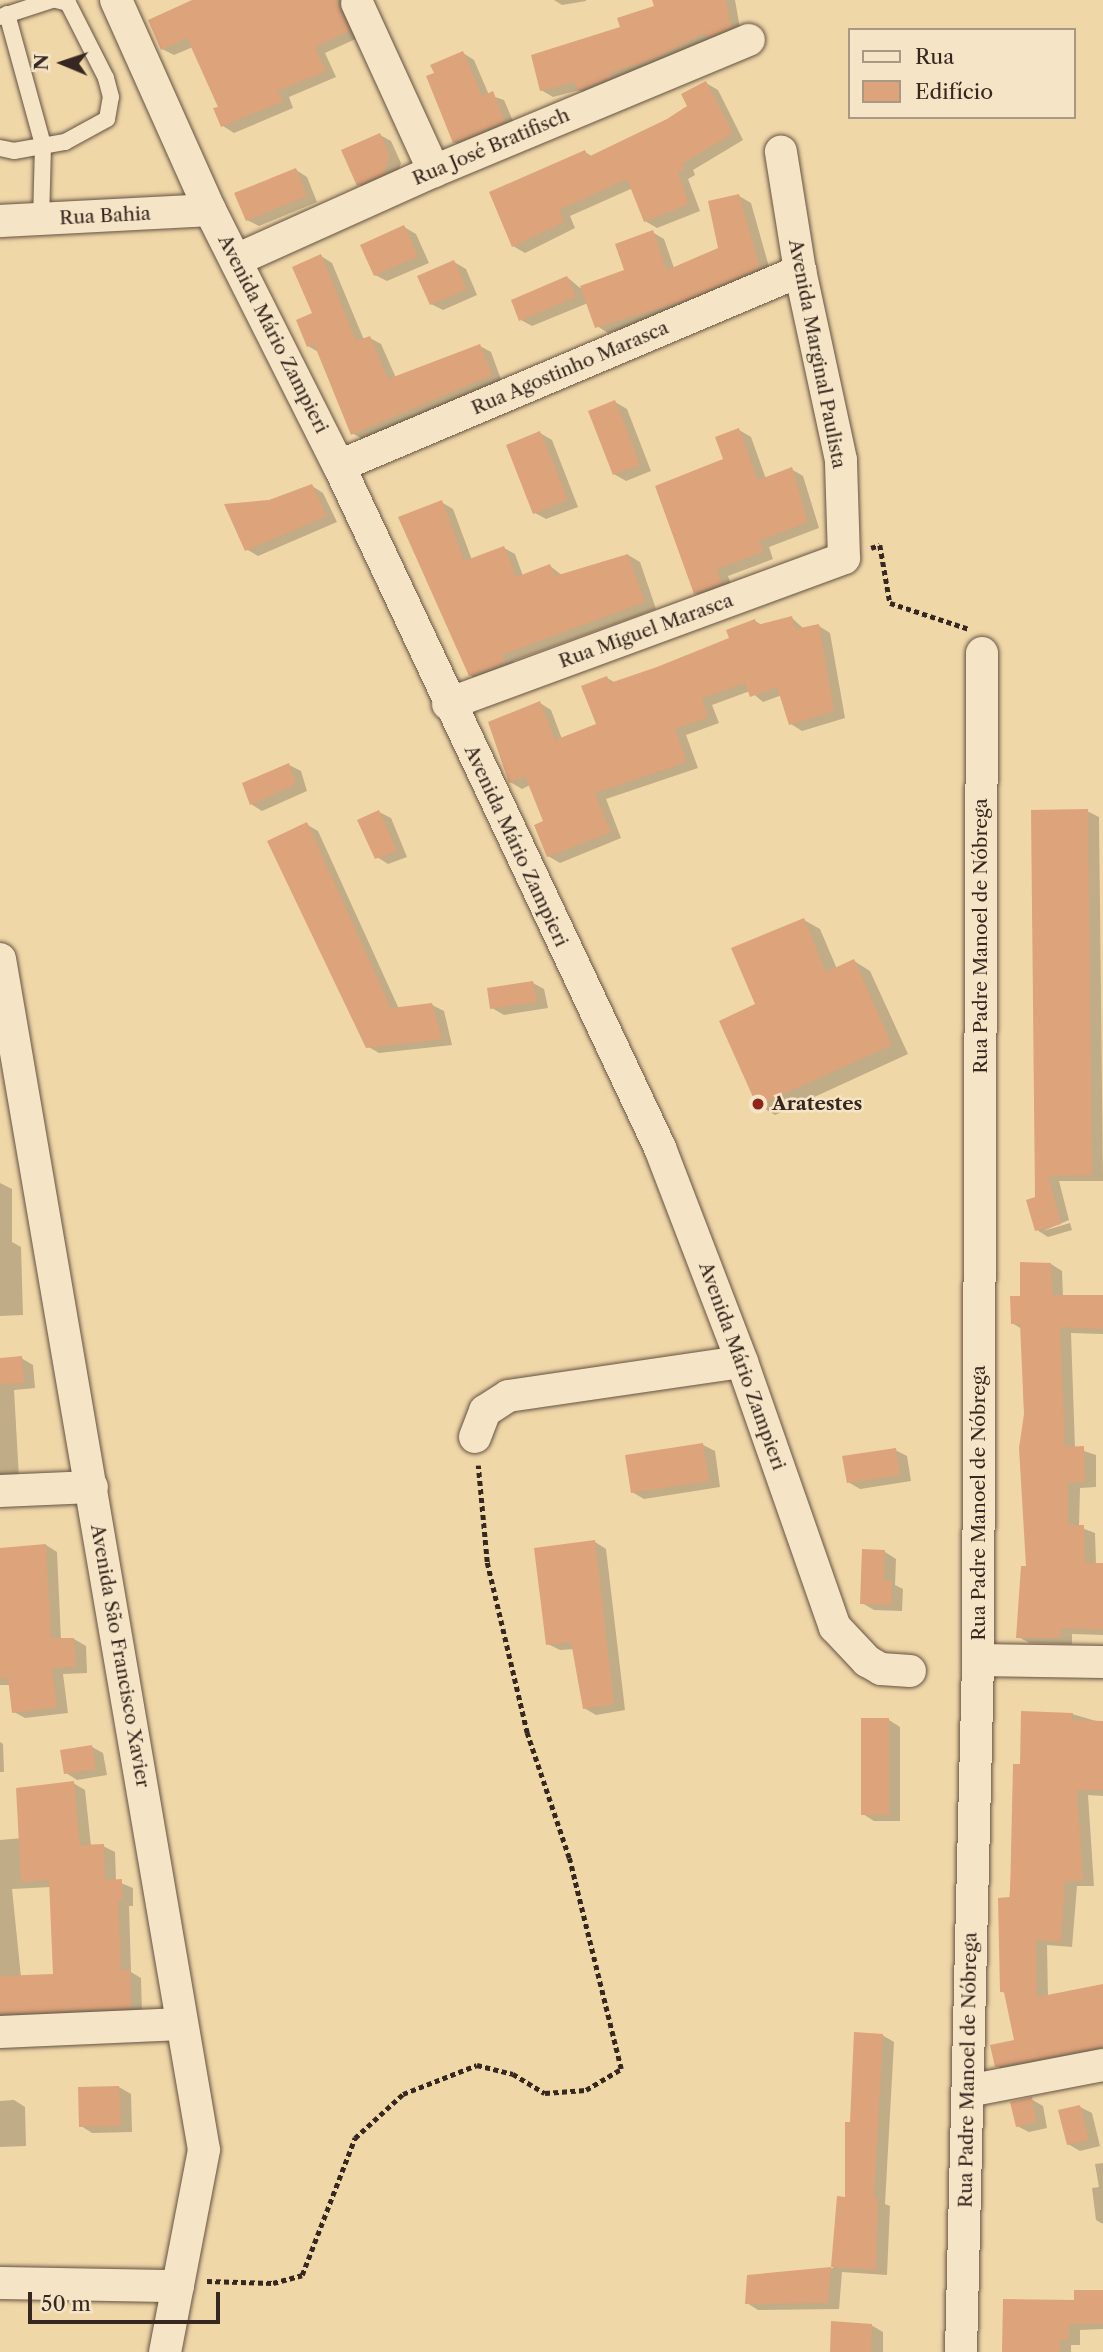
<!DOCTYPE html>
<meta charset="utf-8">
<style>
body{margin:0}
#map{position:relative;width:1103px;height:2352px;overflow:hidden;background:#f0d7a8;font-family:"Libre Caslon Text",serif}
div>[style]{position:absolute}
[style*='--x']{left:calc(var(--x)*1px);top:calc(var(--y)*1px);width:calc(var(--w)*1px);rotate:calc(var(--a)*1deg)}
.shadow>*{inset:0;background:#0003}
.building>*{inset:0;background:#dda37b}
.path>*{height:4.5px;margin-top:-2.25px;transform-origin:0;background:repeating-linear-gradient(90deg,#372721 0 5px,transparent 0 8.5px)}
.roads{filter:drop-shadow(0 0 2px #655343) drop-shadow(0 0 2px #655343)}
.service>*{height:16px;margin:-8px;padding:0 8px;transform-origin:8px;border-radius:8px;background:#f5e5c6}
.minor>*{height:32px;margin:-16px;padding:0 16px;transform-origin:16px;border-radius:16px;background:#f5e5c6}
.dots>*{width:19px;height:19px;translate:-50% -50%;box-sizing:border-box;border:4px solid #f5e5c6;border-radius:50%}
span{translate:-50% -50%;white-space:nowrap;text-align:center;line-height:1.15;-webkit-text-stroke:5px #f5e5c6;paint-order:stroke}
.street-label{font-size:19px;color:#372721}
.poi-label{font-size:19px;color:#372721;font-weight:700}
.left{translate:0 -50%;text-align:left}
.legend{position:absolute;left:848px;top:28px;width:228px;height:91px;box-sizing:border-box;background:#f5e5c6;border:2px solid #a99984;margin:0;padding:9px 12px;list-style:none;font-size:21px;color:#372721}
.legend li{display:flex;align-items:center;gap:14px;height:35px}
.legend b{width:35px;border:2px solid #a99984}
.north{position:absolute;left:28px;top:28px;width:70px;height:70px;-webkit-text-stroke:5px #f5e5c6;paint-order:stroke;rotate:272deg;font-size:19px;font-weight:700;line-height:28px;text-align:center;color:#372721}
.north::after{content:'';display:block;margin:auto;width:24px;height:32px;background:#372721;clip-path:polygon(50% 0,100% 100%,50% 72%,0 100%)}
.scale{position:absolute;left:28px;top:2292px;width:192px;height:32px;box-sizing:border-box;border:4px solid #372721;border-top:0;padding-left:9px;font-size:21px;line-height:24px;white-space:nowrap;color:#372721;-webkit-text-stroke:5px #f5e5c6;paint-order:stroke}
</style>
<div id="map">
<div class="shadow">
<div style="clip-path:polygon(196px 0,344px 0,360px 37px,325px 53px,336px 77px,289px 97px,293px 108px,234px 133px,223px 126px,220px 108px,193px 47px,174px 55px,162px 49px)"></div>
<div style="clip-path:polygon(554px 0,586px 0,586px 1px,562px 5px)"></div>
<div style="clip-path:polygon(654px 0,735px 0,741px 34px,591px 97px,579px 90px,553px 97px,541px 90px,657px 7px)"></div>
<div style="clip-path:polygon(463px 53px,474px 60px,489px 95px,504px 100px,516px 128px,466px 149px,454px 142px,436px 74px)"></div>
<div style="clip-path:polygon(706px 83px,718px 90px,743px 140px,693px 170px,695px 175px,688px 179px,700px 211px,657px 228px,645px 221px,633px 188px,570px 216px,575px 228px,525px 253px,513px 246px,585px 152px,593px 157px,668px 120px,689px 107px)"></div>
<div style="clip-path:polygon(380px 135px,391px 141px,401px 163px,395px 180px,370px 191px,358px 184px)"></div>
<div style="clip-path:polygon(296px 170px,307px 177px,317px 202px,259px 226px,247px 220px)"></div>
<div style="clip-path:polygon(739px 196px,751px 203px,771px 274px,697px 306px,608px 333px,597px 326px,588px 303px,532px 326px,521px 320px,567px 277px,580px 288px,626px 271px,652px 232px,664px 239px,674px 268px,720px 250px)"></div>
<div style="clip-path:polygon(404px 227px,416px 234px,429px 263px,387px 281px,375px 275px)"></div>
<div style="clip-path:polygon(321px 256px,332px 263px,364px 340px,370px 338px,381px 344px,396px 378px,480px 346px,491px 352px,502px 382px,364px 440px,352px 433px,320px 353px,308px 346px)"></div>
<div style="clip-path:polygon(454px 262px,466px 269px,477px 295px,443px 310px,431px 304px)"></div>
<div style="clip-path:polygon(615px 402px,627px 409px,651px 471px,626px 481px,614px 474px)"></div>
<div style="clip-path:polygon(739px 430px,751px 437px,766px 479px,791px 469px,803px 476px,819px 528px,769px 547px,773px 559px,728px 576px,733px 590px,707px 599px,695px 593px,725px 460px)"></div>
<div style="clip-path:polygon(540px 433px,552px 440px,578px 507px,546px 519px,535px 513px)"></div>
<div style="clip-path:polygon(312px 486px,323px 493px,337px 522px,258px 556px,246px 549px,269px 502px)"></div>
<div style="clip-path:polygon(441px 502px,453px 509px,472px 560px,504px 548px,515px 554px,523px 576px,550px 566px,563px 576px,628px 555px,640px 562px,656px 609px,513px 661px,515px 669px,482px 682px,470px 675px)"></div>
<div style="clip-path:polygon(792px 618px,804px 629px,819px 626px,830px 633px,845px 718px,802px 731px,791px 724px,782px 695px,763px 702px,750px 691px,712px 705px,719px 723px,686px 735px,698px 768px,606px 799px,621px 838px,560px 863px,548px 856px,545px 822px,530px 785px,522px 789px,510px 782px,540px 703px,551px 710px,562px 739px,599px 725px,607px 678px,616px 683px,731px 639px,755px 621px,762px 625px)"></div>
<div style="clip-path:polygon(289px 765px,301px 771px,307px 791px,262px 811px,251px 804px)"></div>
<div style="clip-path:polygon(1087px 811px,1099px 817px,1103px 1181px,1059px 1181px,1069px 1220px,1043px 1231px,1070px 1223px,1072px 1230px,1048px 1237px,1037px 1230px)"></div>
<div style="clip-path:polygon(379px 812px,391px 818px,407px 857px,388px 864px,377px 857px)"></div>
<div style="clip-path:polygon(306px 824px,318px 831px,399px 1009px,432px 1005px,444px 1011px,452px 1045px,379px 1053px,367px 1046px)"></div>
<div style="clip-path:polygon(804px 920px,820px 929px,837px 969px,854px 961px,870px 971px,908px 1054px,775px 1115px,759px 1105px,757px 1005px)"></div>
<div style="clip-path:polygon(533px 983px,544px 989px,548px 1008px,504px 1015px,492px 1008px)"></div>
<div style="clip-path:polygon(0 1183px,12px 1189px,12px 1242px,21px 1247px,23px 1315px,0 1316px)"></div>
<div style="clip-path:polygon(1051px 1264px,1062px 1271px,1063px 1297px,1103px 1295px,1103px 1334px,1071px 1333px,1075px 1448px,1096px 1455px,1096px 1487px,1080px 1488px,1079px 1527px,1095px 1533px,1096px 1565px,1103px 1566px,1103px 1635px,1072px 1634px,1072px 1644px,1030px 1643px,1018px 1637px,1028px 1568px,1022px 1329px,1012px 1323px,1022px 1297px)"></div>
<div style="clip-path:polygon(21px 1358px,33px 1365px,35px 1388px,14px 1390px,19px 1478px,0 1478px,0 1360px)"></div>
<div style="clip-path:polygon(703px 1445px,715px 1451px,720px 1487px,644px 1499px,632px 1492px)"></div>
<div style="clip-path:polygon(895px 1450px,907px 1456px,911px 1481px,860px 1489px,848px 1482px)"></div>
<div style="clip-path:polygon(595px 1542px,606px 1549px,625px 1710px,596px 1715px,584px 1708px,574px 1649px,560px 1650px,548px 1644px)"></div>
<div style="clip-path:polygon(46px 1545px,57px 1552px,61px 1640px,74px 1639px,86px 1646px,87px 1673px,63px 1674px,68px 1713px,25px 1718px,14px 1712px,10px 1685px,0 1685px,0 1549px)"></div>
<div style="clip-path:polygon(885px 1552px,896px 1559px,895px 1585px,903px 1589px,902px 1611px,874px 1610px,862px 1603px)"></div>
<div style="clip-path:polygon(1072px 1714px,1103px 1723px,1103px 1796px,1088px 1795px,1094px 1886px,1077px 1886px,1072px 1947px,1047px 1945px,1048px 1997px,1103px 1986px,1103px 2055px,1008px 2073px,997px 2066px,1016px 2041px,1006px 1994px,1001px 1991px,1021px 1766px)"></div>
<div style="clip-path:polygon(889px 1720px,900px 1727px,900px 1821px,874px 1821px,863px 1814px)"></div>
<div style="clip-path:polygon(0 1742px,3px 1744px,4px 1772px,0 1772px)"></div>
<div style="clip-path:polygon(92px 1747px,103px 1753px,107px 1775px,77px 1780px,66px 1773px)"></div>
<div style="clip-path:polygon(evenodd,73px 1783px,85px 1790px,91px 1846px,103px 1846px,115px 1852px,116px 1881px,133px 1888px,133px 1906px,129px 1906px,131px 1972px,141px 1978px,142px 2014px,0 2027px,0 1840px,23px 1838px,73px 1783px,51px 1887px,55px 1975px,21px 1977px,12px 1889px,51px 1887px)"></div>
<div style="clip-path:polygon(882px 2035px,894px 2042px,885px 2204px,890px 2206px,887px 2275px,842px 2272px,839px 2309px,758px 2310px,747px 2303px,749px 2276px,833px 2268px,839px 2198px,847px 2199px,852px 2124px)"></div>
<div style="clip-path:polygon(119px 2087px,131px 2094px,132px 2132px,92px 2133px,81px 2126px)"></div>
<div style="clip-path:polygon(1031px 2099px,1043px 2106px,1047px 2128px,1029px 2132px,1017px 2126px)"></div>
<div style="clip-path:polygon(14px 2100px,25px 2107px,26px 2146px,0 2147px,0 2101px)"></div>
<div style="clip-path:polygon(1080px 2107px,1092px 2113px,1100px 2146px,1080px 2151px,1068px 2144px)"></div>
<div style="clip-path:polygon(1103px 2163px,1103px 2224px,1096px 2220px,1092px 2188px,1099px 2187px,1095px 2164px)"></div>
<div style="clip-path:polygon(1103px 2292px,1103px 2329px,1080px 2330px,1080px 2345px,1071px 2345px,1071px 2352px,1004px 2352px,1076px 2302px)"></div>
<div style="clip-path:polygon(871px 2325px,883px 2332px,883px 2352px,832px 2352px)"></div>
</div>
<div class="building">
<div style="clip-path:polygon(192px 0,336px 0,350px 31px,315px 47px,326px 71px,278px 91px,283px 101px,221px 127px,213px 108px,218px 107px,187px 38px,161px 50px,148px 20px)"></div>
<div style="clip-path:polygon(652px 0,726px 0,731px 28px,707px 38px,705px 33px,659px 56px,610px 73px,611px 77px,578px 91px,575px 82px,540px 91px,531px 55px,620px 27px,617px 18px,654px 6px)"></div>
<div style="clip-path:polygon(463px 51px,482px 96px,493px 91px,505px 121px,453px 143px,426px 76px,434px 73px,430px 65px)"></div>
<div style="clip-path:polygon(706px 81px,733px 133px,682px 164px,685px 169px,678px 172px,689px 204px,644px 222px,627px 179px,559px 210px,564px 222px,512px 247px,489px 192px,585px 150px,588px 157px,667px 119px,687px 106px,681px 94px)"></div>
<div style="clip-path:polygon(380px 133px,390px 156px,383px 174px,357px 186px,341px 150px)"></div>
<div style="clip-path:polygon(296px 168px,307px 196px,246px 221px,234px 193px)"></div>
<div style="clip-path:polygon(739px 194px,760px 268px,685px 300px,595px 328px,580px 286px,624px 270px,615px 244px,653px 230px,667px 270px,718px 248px,708px 201px)"></div>
<div style="clip-path:polygon(404px 225px,418px 256px,374px 276px,360px 245px)"></div>
<div style="clip-path:polygon(321px 254px,356px 341px,370px 336px,388px 379px,480px 344px,492px 375px,351px 435px,314px 344px,307px 347px,296px 320px,312px 313px,292px 267px)"></div>
<div style="clip-path:polygon(454px 260px,467px 289px,430px 305px,417px 276px)"></div>
<div style="clip-path:polygon(567px 276px,576px 297px,519px 321px,511px 300px)"></div>
<div style="clip-path:polygon(615px 400px,640px 465px,613px 475px,588px 411px)"></div>
<div style="clip-path:polygon(739px 428px,758px 480px,792px 467px,808px 522px,759px 541px,763px 552px,717px 569px,722px 583px,694px 594px,655px 486px,723px 459px,715px 437px)"></div>
<div style="clip-path:polygon(540px 431px,568px 500px,533px 514px,506px 445px)"></div>
<div style="clip-path:polygon(312px 484px,327px 516px,245px 551px,224px 504px,269px 500px)"></div>
<div style="clip-path:polygon(442px 500px,464px 561px,504px 546px,516px 577px,550px 564px,555px 576px,628px 554px,645px 602px,502px 655px,505px 662px,469px 676px,398px 517px)"></div>
<div style="clip-path:polygon(792px 616px,795px 629px,819px 624px,834px 711px,789px 725px,777px 687px,750px 697px,745px 683px,702px 698px,708px 717px,675px 729px,687px 762px,595px 793px,611px 832px,547px 857px,534px 825px,543px 821px,525px 776px,509px 783px,488px 722px,540px 701px,555px 740px,596px 724px,581px 686px,607px 676px,610px 683px,657px 667px,729px 638px,726px 630px,755px 619px,757px 625px)"></div>
<div style="clip-path:polygon(289px 763px,296px 784px,250px 805px,242px 783px)"></div>
<div style="clip-path:polygon(1088px 809px,1092px 1175px,1048px 1176px,1061px 1224px,1035px 1231px,1026px 1200px,1035px 1197px,1031px 810px)"></div>
<div style="clip-path:polygon(379px 810px,397px 851px,375px 859px,357px 820px)"></div>
<div style="clip-path:polygon(307px 822px,391px 1008px,432px 1003px,442px 1039px,366px 1048px,267px 841px)"></div>
<div style="clip-path:polygon(804px 918px,826px 972px,854px 959px,892px 1045px,757px 1106px,719px 1021px,755px 1004px,731px 948px)"></div>
<div style="clip-path:polygon(533px 981px,537px 1002px,490px 1009px,487px 988px)"></div>
<div style="clip-path:polygon(1020px 1262px,1051px 1263px,1052px 1295px,1103px 1295px,1103px 1329px,1060px 1327px,1065px 1447px,1084px 1446px,1085px 1482px,1068px 1482px,1068px 1525px,1084px 1525px,1085px 1563px,1103px 1563px,1103px 1630px,1061px 1628px,1061px 1638px,1016px 1638px,1021px 1566px,1026px 1566px,1019px 1448px,1024px 1414px,1020px 1324px,1011px 1324px,1010px 1296px,1020px 1296px)"></div>
<div style="clip-path:polygon(22px 1356px,24px 1383px,0 1384px,0 1358px)"></div>
<div style="clip-path:polygon(703px 1443px,709px 1481px,631px 1493px,625px 1455px)"></div>
<div style="clip-path:polygon(896px 1448px,900px 1475px,847px 1483px,842px 1456px)"></div>
<div style="clip-path:polygon(595px 1540px,614px 1704px,583px 1709px,571px 1642px,546px 1645px,534px 1548px)"></div>
<div style="clip-path:polygon(46px 1544px,51px 1638px,74px 1638px,76px 1667px,52px 1668px,57px 1707px,12px 1713px,8px 1678px,0 1679px,0 1548px)"></div>
<div style="clip-path:polygon(862px 1549px,885px 1550px,884px 1580px,892px 1581px,891px 1605px,860px 1604px)"></div>
<div style="clip-path:polygon(1021px 1711px,1073px 1713px,1072px 1720px,1103px 1721px,1103px 1790px,1077px 1790px,1083px 1881px,1065px 1881px,1061px 1942px,1036px 1940px,1037px 1997px,1103px 1984px,1103px 2047px,995px 2067px,990px 2045px,1014px 2040px,1004px 1992px,1000px 1992px,998px 1898px,1010px 1897px,1013px 1764px,1020px 1764px)"></div>
<div style="clip-path:polygon(861px 1718px,889px 1718px,889px 1815px,861px 1815px)"></div>
<div style="clip-path:polygon(92px 1745px,96px 1769px,64px 1774px,60px 1750px)"></div>
<div style="clip-path:polygon(74px 1781px,80px 1845px,104px 1844px,105px 1880px,122px 1879px,122px 1900px,118px 1901px,121px 1970px,130px 1970px,131px 2008px,0 2014px,0 1976px,53px 1974px,49px 1880px,21px 1882px,16px 1788px)"></div>
<div style="clip-path:polygon(854px 2032px,883px 2034px,874px 2198px,878px 2198px,876px 2270px,831px 2267px,837px 2196px,845px 2197px,845px 2122px,850px 2122px)"></div>
<div style="clip-path:polygon(119px 2086px,121px 2126px,79px 2127px,78px 2087px)"></div>
<div style="clip-path:polygon(1032px 2097px,1036px 2122px,1016px 2127px,1010px 2102px)"></div>
<div style="clip-path:polygon(1080px 2105px,1089px 2140px,1067px 2145px,1058px 2110px)"></div>
<div style="clip-path:polygon(831px 2267px,828px 2303px,745px 2304px,747px 2275px)"></div>
<div style="clip-path:polygon(1074px 2290px,1103px 2290px,1103px 2324px,1069px 2324px,1069px 2340px,1060px 2340px,1060px 2352px,1002px 2352px,1003px 2299px,1074px 2300px)"></div>
<div style="clip-path:polygon(831px 2321px,872px 2324px,871px 2352px,830px 2352px)"></div>
</div>
<div class="path">
<div style="--x:871;--y:548;--w:9;--a:-18"></div>
<div style="--x:880;--y:545;--w:59;--a:80.2"></div>
<div style="--x:890;--y:603;--w:83;--a:18.2"></div>
<div style="--x:207;--y:2281;--w:66;--a:1.7"></div>
<div style="--x:273;--y:2283;--w:30;--a:-15"></div>
<div style="--x:302;--y:2275;--w:147;--a:-68.9"></div>
<div style="--x:355;--y:2138;--w:65;--a:-42.5"></div>
<div style="--x:403;--y:2094;--w:79;--a:-21.4"></div>
<div style="--x:477;--y:2065;--w:37;--a:14"></div>
<div style="--x:513;--y:2074;--w:37;--a:31"></div>
<div style="--x:545;--y:2093;--w:41;--a:-4.2"></div>
<div style="--x:586;--y:2090;--w:41;--a:-31"></div>
<div style="--x:621;--y:2069;--w:217;--a:-103.8"></div>
<div style="--x:569;--y:1858;--w:132;--a:-108.6"></div>
<div style="--x:527;--y:1733;--w:176;--a:-103.2"></div>
<div style="--x:487;--y:1562;--w:97;--a:-95.3"></div>
</div>
<div class="roads">
<div class="service">
<div style="--x:7;--y:14;--w:136;--a:74.6"></div>
<div style="--x:43;--y:145;--w:74;--a:91.5"></div>
<div style="--x:0;--y:17;--w:55;--a:-18.1"></div>
<div style="--x:0;--y:148;--w:14;--a:12"></div>
<div style="--x:14;--y:151;--w:52;--a:-10"></div>
<div style="--x:65;--y:142;--w:48;--a:-28.7"></div>
<div style="--x:107;--y:119;--w:22;--a:-80"></div>
<div style="--x:111;--y:97;--w:20;--a:-105"></div>
<div style="--x:106;--y:78;--w:84;--a:-116.9"></div>
<div style="--x:68;--y:3;--w:12;--a:-166"></div>
</div>
<div class="minor">
<div style="--x:116;--y:0;--w:230;--a:65.9"></div>
<div style="--x:210;--y:210;--w:287;--a:63.3"></div>
<div style="--x:339;--y:466;--w:754;--a:64.79"></div>
<div style="--x:660;--y:1148;--w:229;--a:69"></div>
<div style="--x:742;--y:1362;--w:281;--a:70.7"></div>
<div style="--x:835;--y:1627;--w:47;--a:46.7"></div>
<div style="--x:867;--y:1661;--w:16;--a:30"></div>
<div style="--x:881;--y:1669;--w:29;--a:4"></div>
<div style="--x:357;--y:3;--w:185;--a:65.4"></div>
<div style="--x:0;--y:221;--w:210;--a:-3"></div>
<div style="--x:236;--y:260;--w:217;--a:-24.2"></div>
<div style="--x:434;--y:171;--w:341;--a:-22.6"></div>
<div style="--x:339;--y:466;--w:501;--a:-22.93"></div>
<div style="--x:448;--y:704;--w:422;--a:-20.2"></div>
<div style="--x:844;--y:558;--w:98;--a:-91.8"></div>
<div style="--x:841;--y:460;--w:193;--a:-102.2"></div>
<div style="--x:800;--y:271;--w:121;--a:-99.1"></div>
<div style="--x:0;--y:959;--w:1208;--a:80.28"></div>
<div style="--x:204;--y:2150;--w:206;--a:100.9"></div>
<div style="--x:475;--y:1437;--w:28;--a:-69"></div>
<div style="--x:485;--y:1411;--w:27;--a:-33"></div>
<div style="--x:508;--y:1396;--w:236;--a:-8.3"></div>
<div style="--x:0;--y:1491;--w:92;--a:-2.5"></div>
<div style="--x:978;--y:1660;--w:125;--a:0.9"></div>
<div style="--x:0;--y:2032;--w:182;--a:-2.5"></div>
<div style="--x:968;--y:2091;--w:137;--a:-10.9"></div>
<div style="--x:0;--y:2283;--w:178;--a:1"></div>
<div style="--x:961;--y:2352;--w:692;--a:-88.59"></div>
<div style="--x:978;--y:1660;--w:1007;--a:-89.77"></div>
</div>
</div>
<div class="dots">
<div style="left:758px;top:1104px;background:#8f2418"></div>
</div>
<div class="street-label">
<span style="left:491px;top:147px;rotate:-23deg">Rua José Bratifisch</span>
<span style="left:105px;top:216px;rotate:-3deg">Rua Bahia</span>
<span style="left:273px;top:334px;rotate:63deg">Avenida Mário Zampieri</span>
<span style="left:817px;top:354px;rotate:79deg">Avenida Marginal Paulista</span>
<span style="left:570px;top:368px;rotate:-23deg">Rua Agostinho Marasca</span>
<span style="left:646px;top:631px;rotate:-20deg">Rua Miguel Marasca</span>
<span style="left:516px;top:846px;rotate:65deg">Avenida Mário Zampieri</span>
<span style="left:981px;top:936px;rotate:-90deg">Rua Padre Manoel de Nóbrega</span>
<span style="left:742px;top:1366px;rotate:70deg">Avenida Mário Zampieri</span>
<span style="left:979px;top:1503px;rotate:-90deg">Rua Padre Manoel de Nóbrega</span>
<span style="left:120px;top:1656px;rotate:80deg">Avenida São Francisco Xavier</span>
<span style="left:968px;top:2070px;rotate:-89deg">Rua Padre Manoel de Nóbrega</span>
</div>
<div class="poi-label">
<span class="left" style="left:772px;top:1104px">Aratestes</span>
</div>
<ul class="legend">
<li><b style="height:9px;background:#f5e5c6"></b>Rua</li>
<li><b style="height:19px;background:#dda37b"></b>Edifício</li>
</ul>
<div class="north">N</div>
<div class="scale">50 m</div>
</div>
